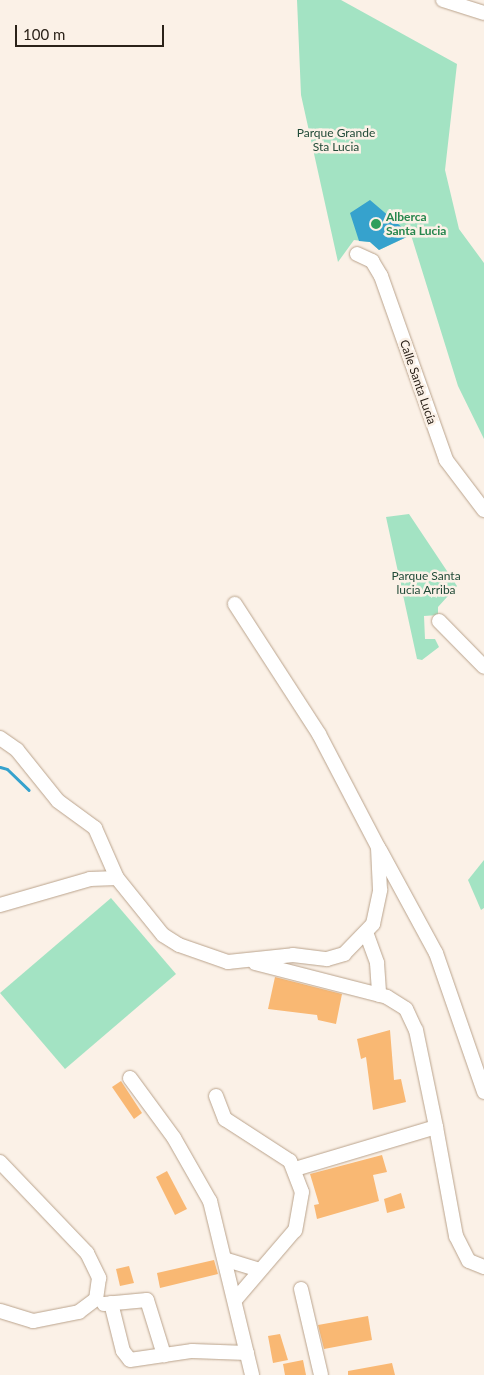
<!DOCTYPE html>
<meta charset="utf-8">
<style>
body{margin:0}
#map{position:relative;width:484px;height:1375px;overflow:hidden;background:#fbf1e7;font-family:Lato,sans-serif}
div>[style]{position:absolute}
[style*='--x']{left:calc(var(--x)*1px);top:calc(var(--y)*1px);width:calc(var(--w)*1px);rotate:calc(var(--a)*1deg)}
.green>*{inset:0;background:#a3e3c3}
.water>*{inset:0;background:#36a2cd}
.stream>*{height:3px;margin:-1.5px;padding:0 1.5px;transform-origin:1.5px;border-radius:1.5px;background:#36a2cd}
.building>*{inset:0;background:#f9b873}
.roads{filter:drop-shadow(0 0 1px #baa38c) drop-shadow(0 0 1px #baa38c)}
.minor>*{height:14px;margin:-7px;padding:0 7px;transform-origin:7px;border-radius:7px;background:#fff}
.dots>*{width:14px;height:14px;translate:-50% -50%;box-sizing:border-box;border:2px solid #fbf1e7;border-radius:50%}
span{translate:-50% -50%;white-space:nowrap;text-align:center;line-height:1.15;-webkit-text-stroke:5px #fbf1e7;paint-order:stroke}
.park-label{font-size:12px;color:#204a37}
.leisure-label{font-size:12px;color:#27864d;font-weight:700}
.left{translate:0 -50%;text-align:left}
.street-label{font-size:12px;color:#2b2219}
.scale{position:absolute;left:15px;top:25px;width:149px;height:22px;box-sizing:border-box;border:2px solid #2b2219;border-top:0;padding-left:6px;font-size:15px;line-height:18px;white-space:nowrap;color:#2b2219;-webkit-text-stroke:4px #fbf1e7;paint-order:stroke}
</style>
<div id="map">
<div class="green">
<div style="clip-path:polygon(297px 0,341px 0,457px 64px,445px 170px,459px 229px,484px 263px,484px 439px,458px 386px,411px 235px,379px 250px,370px 242px,354px 240px,338px 262px,301px 95px)"></div>
<div style="clip-path:polygon(409px 514px,457px 586px,438px 607px,438px 615px,424px 616px,425px 639px,435px 639px,439px 647px,422px 660px,417px 659px,386px 517px)"></div>
<div style="clip-path:polygon(484px 860px,484px 908px,481px 910px,468px 880px)"></div>
<div style="clip-path:polygon(111px 898px,176px 974px,65px 1069px,0 993px)"></div>
</div>
<div class="water">
<div style="clip-path:polygon(370px 200px,411px 235px,379px 250px,370px 242px,359px 241px,350px 213px)"></div>
</div>
<div class="stream">
<div style="--x:0;--y:767;--w:7;--a:16"></div>
<div style="--x:7;--y:769;--w:30;--a:44"></div>
</div>
<div class="building">
<div style="clip-path:polygon(275px 977px,342px 994px,336px 1024px,318px 1020px,317px 1015px,268px 1009px)"></div>
<div style="clip-path:polygon(390px 1030px,394px 1080px,401px 1079px,406px 1102px,373px 1110px,366px 1057px,361px 1059px,357px 1039px)"></div>
<div style="clip-path:polygon(121px 1081px,142px 1113px,134px 1119px,112px 1087px)"></div>
<div style="clip-path:polygon(382px 1155px,387px 1172px,373px 1175px,379px 1201px,317px 1219px,314px 1205px,319px 1204px,310px 1174px)"></div>
<div style="clip-path:polygon(167px 1171px,187px 1209px,175px 1215px,156px 1177px)"></div>
<div style="clip-path:polygon(401px 1193px,405px 1208px,387px 1213px,384px 1199px)"></div>
<div style="clip-path:polygon(214px 1260px,218px 1274px,160px 1288px,157px 1273px)"></div>
<div style="clip-path:polygon(129px 1266px,134px 1283px,120px 1286px,116px 1269px)"></div>
<div style="clip-path:polygon(368px 1316px,372px 1340px,324px 1349px,318px 1325px)"></div>
<div style="clip-path:polygon(280px 1334px,288px 1360px,273px 1363px,268px 1336px)"></div>
<div style="clip-path:polygon(303px 1360px,306px 1375px,285px 1375px,283px 1364px)"></div>
<div style="clip-path:polygon(392px 1363px,395px 1375px,348px 1375px,348px 1371px)"></div>
</div>
<div class="roads">
<div class="minor">
<div style="--x:443;--y:0;--w:43;--a:17.6"></div>
<div style="--x:357;--y:254;--w:17;--a:25"></div>
<div style="--x:372;--y:261;--w:17;--a:59"></div>
<div style="--x:381;--y:276;--w:195;--a:70.5"></div>
<div style="--x:446;--y:460;--w:63;--a:52.8"></div>
<div style="--x:439;--y:621;--w:64;--a:45.6"></div>
<div style="--x:0;--y:738;--w:21;--a:35"></div>
<div style="--x:17;--y:750;--w:65;--a:51.2"></div>
<div style="--x:58;--y:801;--w:46;--a:36.1"></div>
<div style="--x:95;--y:828;--w:55;--a:66.3"></div>
<div style="--x:117;--y:878;--w:73;--a:51.1"></div>
<div style="--x:163;--y:935;--w:19;--a:32"></div>
<div style="--x:179;--y:945;--w:52;--a:19.1"></div>
<div style="--x:228;--y:962;--w:65;--a:-6.1"></div>
<div style="--x:293;--y:955;--w:34;--a:7"></div>
<div style="--x:327;--y:959;--w:18;--a:-16"></div>
<div style="--x:344;--y:954;--w:42;--a:-46"></div>
<div style="--x:373;--y:924;--w:35;--a:-78"></div>
<div style="--x:380;--y:890;--w:43;--a:-92.7"></div>
<div style="--x:378;--y:847;--w:127;--a:-117.6"></div>
<div style="--x:319;--y:734;--w:155;--a:-122.9"></div>
<div style="--x:380;--y:850;--w:117;--a:61.5"></div>
<div style="--x:436;--y:953;--w:147;--a:70.9"></div>
<div style="--x:0;--y:905;--w:94;--a:-16.1"></div>
<div style="--x:90;--y:879;--w:27;--a:-2"></div>
<div style="--x:367;--y:935;--w:30;--a:70"></div>
<div style="--x:377;--y:963;--w:32;--a:86"></div>
<div style="--x:255;--y:963;--w:136;--a:14.4"></div>
<div style="--x:387;--y:997;--w:22;--a:32"></div>
<div style="--x:406;--y:1009;--w:23;--a:65"></div>
<div style="--x:416;--y:1030;--w:99;--a:78.3"></div>
<div style="--x:436;--y:1127;--w:147;--a:163.4"></div>
<div style="--x:130;--y:1078;--w:74;--a:53.7"></div>
<div style="--x:174;--y:1138;--w:73;--a:60.3"></div>
<div style="--x:210;--y:1201;--w:179;--a:76.4"></div>
<div style="--x:216;--y:1096;--w:25;--a:69"></div>
<div style="--x:225;--y:1119;--w:77;--a:32.9"></div>
<div style="--x:290;--y:1161;--w:33;--a:69"></div>
<div style="--x:302;--y:1192;--w:39;--a:100"></div>
<div style="--x:295;--y:1230;--w:92;--a:130.6"></div>
<div style="--x:436;--y:1127;--w:111;--a:79.6"></div>
<div style="--x:456;--y:1236;--w:28;--a:63"></div>
<div style="--x:469;--y:1261;--w:16;--a:22"></div>
<div style="--x:0;--y:1162;--w:126;--a:46.3"></div>
<div style="--x:87;--y:1253;--w:28;--a:64"></div>
<div style="--x:99;--y:1278;--w:21;--a:98"></div>
<div style="--x:96;--y:1299;--w:21;--a:143"></div>
<div style="--x:79;--y:1312;--w:47;--a:168.9"></div>
<div style="--x:33;--y:1321;--w:34;--a:-163"></div>
<div style="--x:227;--y:1260;--w:34;--a:17"></div>
<div style="--x:301;--y:1289;--w:88;--a:76.9"></div>
<div style="--x:111;--y:1303;--w:49;--a:76"></div>
<div style="--x:123;--y:1351;--w:11;--a:52"></div>
<div style="--x:130;--y:1360;--w:63;--a:-8.3"></div>
<div style="--x:192;--y:1351;--w:55;--a:2.1"></div>
<div style="--x:104;--y:1304;--w:43;--a:-5.3"></div>
<div style="--x:147;--y:1300;--w:58;--a:72.8"></div>
</div>
</div>
<div class="dots">
<div style="left:376px;top:224px;background:#2e9e5b"></div>
</div>
<div class="park-label">
<span style="left:336px;top:140px">Parque Grande<br>Sta Lucia</span>
<span style="left:426px;top:583px">Parque Santa<br>lucia Arriba</span>
</div>
<div class="leisure-label">
<span class="left" style="left:386px;top:224px">Alberca<br>Santa Lucia</span>
</div>
<div class="street-label">
<span style="left:418px;top:382px;rotate:71deg">Calle Santa Lucía</span>
</div>
<div class="scale">100 m</div>
</div>
